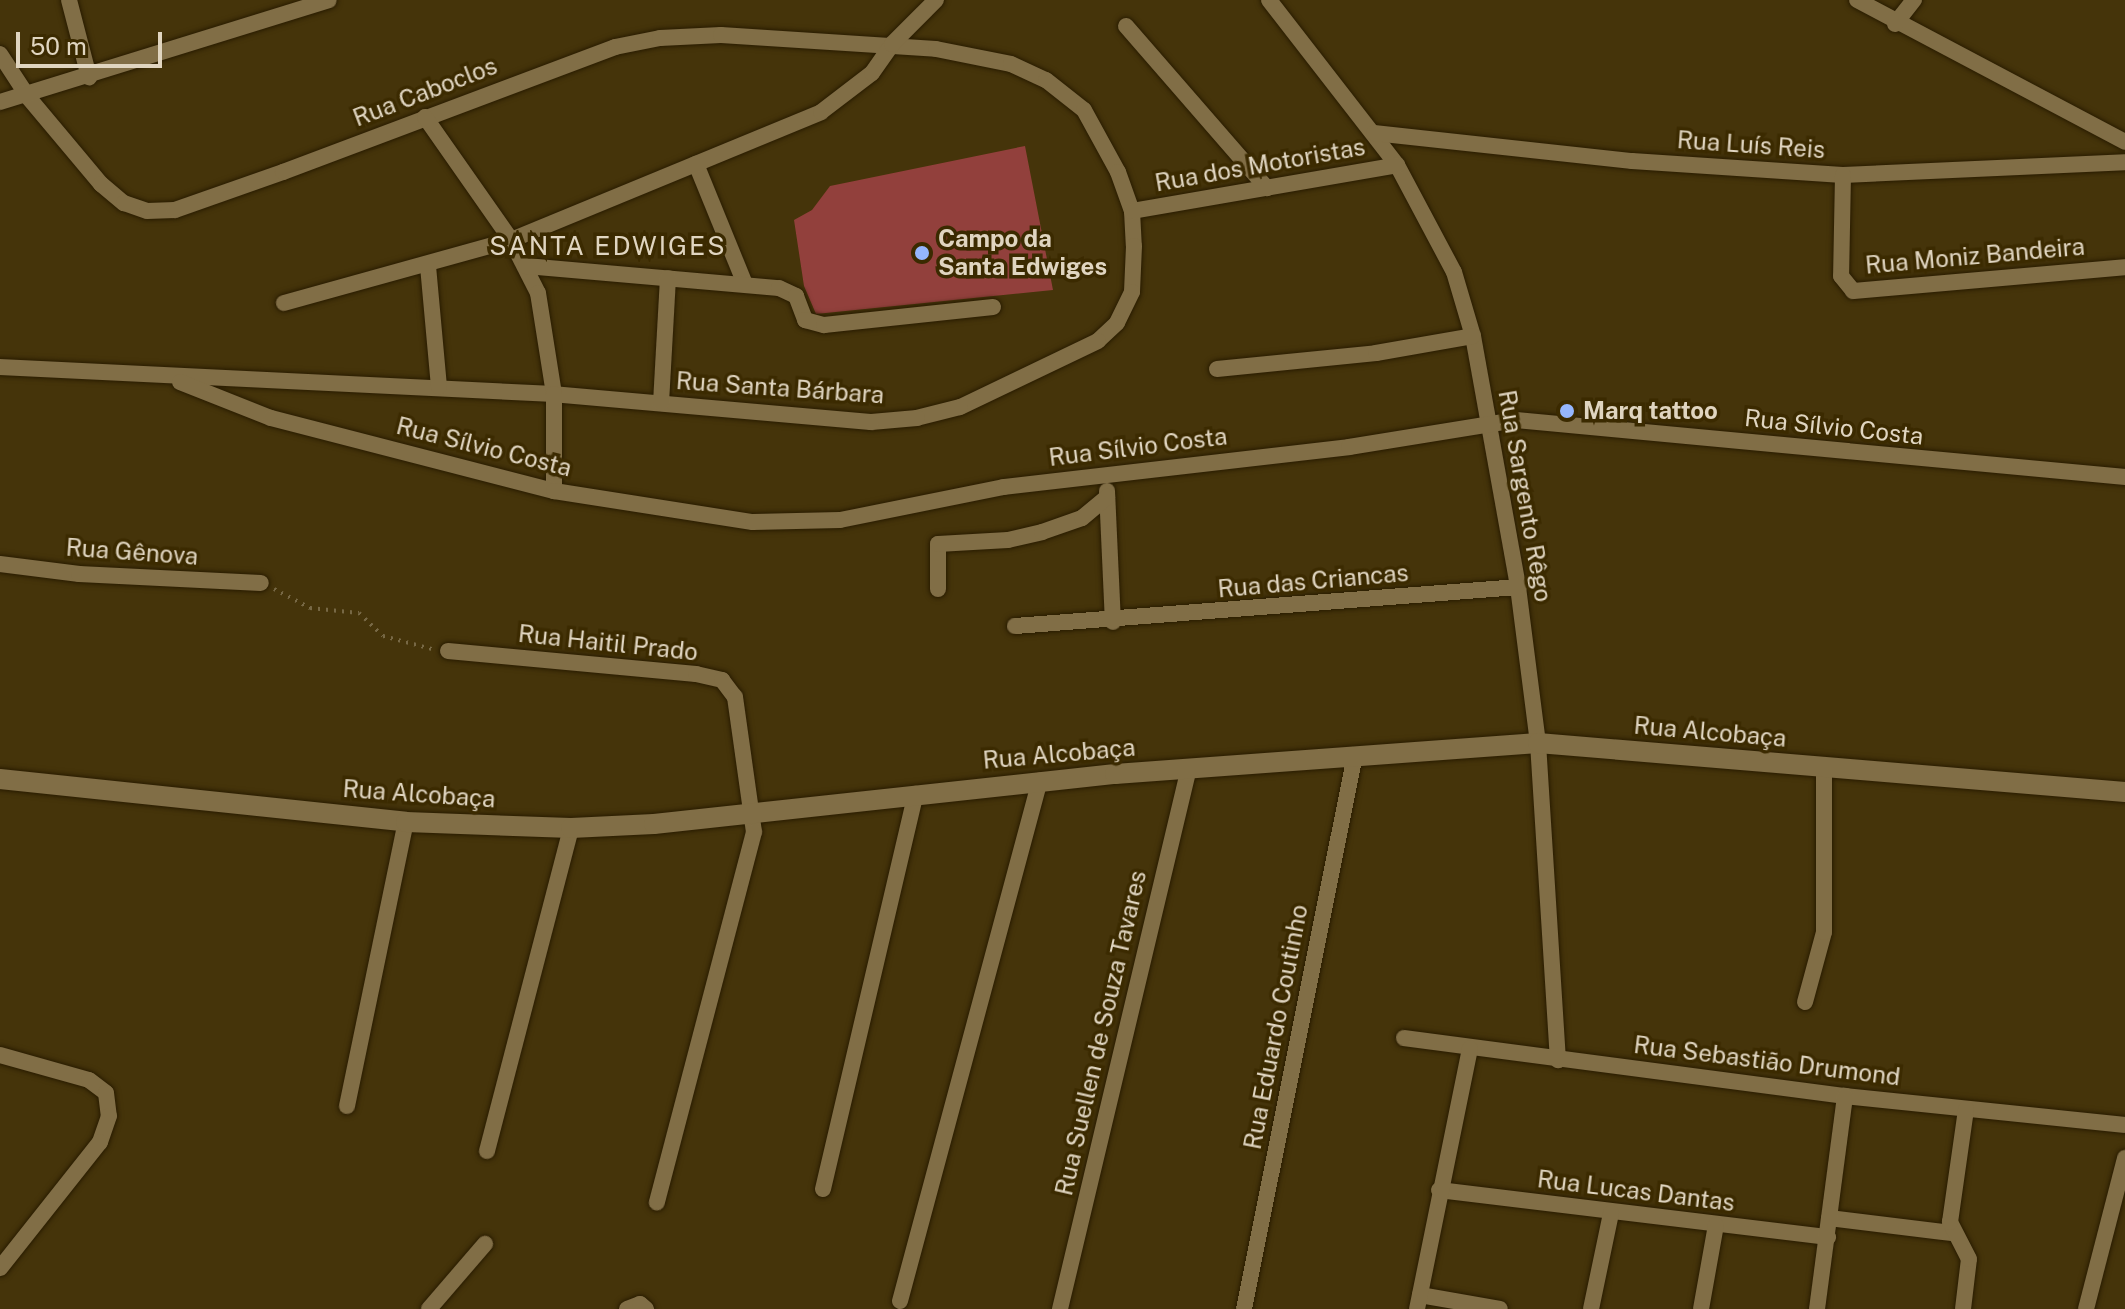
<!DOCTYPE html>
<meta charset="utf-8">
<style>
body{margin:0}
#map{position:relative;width:2125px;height:1309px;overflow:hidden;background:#45340a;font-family:"Public Sans",sans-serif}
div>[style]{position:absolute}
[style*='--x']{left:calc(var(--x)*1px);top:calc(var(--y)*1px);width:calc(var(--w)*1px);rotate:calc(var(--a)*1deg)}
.green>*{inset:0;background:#92403c}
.path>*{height:4px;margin-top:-2px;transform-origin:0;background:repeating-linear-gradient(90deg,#776845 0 2px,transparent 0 8px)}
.roads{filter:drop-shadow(0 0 2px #291c00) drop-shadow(0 0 2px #291c00)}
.minor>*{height:16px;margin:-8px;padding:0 8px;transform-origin:8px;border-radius:8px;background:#816e46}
.secondary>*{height:20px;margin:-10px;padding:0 10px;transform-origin:10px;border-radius:10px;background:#816e46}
.dots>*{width:22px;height:22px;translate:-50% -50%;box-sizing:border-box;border:4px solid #3b2a00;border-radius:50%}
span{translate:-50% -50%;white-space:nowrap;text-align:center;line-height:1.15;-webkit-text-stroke:7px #3b2a00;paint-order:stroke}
.street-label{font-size:24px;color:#e0d5c0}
.poi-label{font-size:24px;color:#e0d5c0;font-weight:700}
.left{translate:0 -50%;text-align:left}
.neighbourhood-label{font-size:26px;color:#e0d5c0;letter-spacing:2px}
.scale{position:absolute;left:16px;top:32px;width:146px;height:36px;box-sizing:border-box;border:4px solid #e0d5c0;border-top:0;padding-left:10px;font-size:24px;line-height:28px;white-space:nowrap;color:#e0d5c0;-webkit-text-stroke:6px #3b2a00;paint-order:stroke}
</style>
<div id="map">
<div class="green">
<div style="clip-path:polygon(1025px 146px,1053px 290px,816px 314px,804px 286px,794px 220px,812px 210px,830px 186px)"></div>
</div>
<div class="path">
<div style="--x:274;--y:589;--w:41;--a:27.8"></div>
<div style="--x:310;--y:608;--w:49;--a:5.8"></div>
<div style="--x:359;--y:613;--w:33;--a:44"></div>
<div style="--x:383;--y:636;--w:51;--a:14.9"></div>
</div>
<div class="roads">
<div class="minor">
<div style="--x:69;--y:0;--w:80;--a:75.4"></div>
<div style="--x:1269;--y:0;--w:209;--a:52.2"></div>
<div style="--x:1397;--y:165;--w:121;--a:62"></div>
<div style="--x:1454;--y:272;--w:67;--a:73.5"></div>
<div style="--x:1473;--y:336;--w:255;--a:79.8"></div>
<div style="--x:1518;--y:587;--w:157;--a:82.7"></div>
<div style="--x:1538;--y:743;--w:318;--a:86.4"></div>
<div style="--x:1857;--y:0;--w:303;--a:27.9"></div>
<div style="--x:1895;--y:24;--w:31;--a:-52"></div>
<div style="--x:1126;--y:26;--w:215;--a:49"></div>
<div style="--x:0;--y:54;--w:51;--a:56.9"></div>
<div style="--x:28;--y:97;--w:114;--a:50"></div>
<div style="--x:101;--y:184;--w:30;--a:40"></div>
<div style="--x:124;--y:203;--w:24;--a:19"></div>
<div style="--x:147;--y:211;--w:28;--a:-2"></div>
<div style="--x:175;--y:210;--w:114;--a:-19.4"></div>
<div style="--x:283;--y:172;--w:355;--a:-20.6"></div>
<div style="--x:615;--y:47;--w:46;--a:-11.3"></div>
<div style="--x:660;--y:38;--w:61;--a:-2.8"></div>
<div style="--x:721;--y:35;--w:215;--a:3.7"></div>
<div style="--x:936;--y:49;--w:76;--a:11.3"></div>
<div style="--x:1011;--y:64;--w:38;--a:25"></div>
<div style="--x:1046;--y:80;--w:48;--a:38.3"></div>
<div style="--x:1084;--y:110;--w:71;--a:61.3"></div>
<div style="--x:1118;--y:172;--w:41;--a:70.3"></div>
<div style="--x:1132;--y:211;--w:35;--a:87"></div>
<div style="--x:1134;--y:246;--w:46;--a:92.5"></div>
<div style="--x:1132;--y:292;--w:34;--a:116"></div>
<div style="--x:1117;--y:323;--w:26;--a:137"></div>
<div style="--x:1098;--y:341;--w:153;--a:154.4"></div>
<div style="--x:960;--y:407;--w:44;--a:165.7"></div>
<div style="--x:917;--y:418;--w:46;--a:175"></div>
<div style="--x:871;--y:422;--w:318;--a:-175"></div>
<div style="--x:554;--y:394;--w:555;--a:-177.21"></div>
<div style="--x:0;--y:102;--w:344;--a:-17.2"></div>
<div style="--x:425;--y:117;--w:150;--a:55"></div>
<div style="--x:511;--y:240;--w:59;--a:63"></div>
<div style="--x:538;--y:293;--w:102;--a:81"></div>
<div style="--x:554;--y:394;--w:97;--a:90"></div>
<div style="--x:1374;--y:133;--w:260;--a:6.2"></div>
<div style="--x:1632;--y:161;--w:211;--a:3.8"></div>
<div style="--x:1843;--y:175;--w:282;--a:-2.6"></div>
<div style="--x:696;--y:164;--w:130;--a:67.8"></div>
<div style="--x:1843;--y:175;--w:101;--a:91.1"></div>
<div style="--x:1841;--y:276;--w:19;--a:51"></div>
<div style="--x:1853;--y:291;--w:273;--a:-5"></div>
<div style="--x:1132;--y:211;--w:269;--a:-9.8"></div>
<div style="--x:428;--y:266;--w:121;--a:84.8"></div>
<div style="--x:526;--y:266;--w:254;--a:5"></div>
<div style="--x:779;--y:288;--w:19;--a:25"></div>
<div style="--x:796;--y:296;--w:26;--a:69"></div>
<div style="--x:805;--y:320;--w:20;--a:15"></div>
<div style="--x:824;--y:325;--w:170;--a:-6.1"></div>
<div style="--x:284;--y:303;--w:236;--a:-15.5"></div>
<div style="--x:511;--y:240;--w:335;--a:-22.4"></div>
<div style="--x:821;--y:112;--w:64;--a:-37.4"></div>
<div style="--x:872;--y:73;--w:35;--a:-55"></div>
<div style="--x:892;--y:44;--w:62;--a:-45"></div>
<div style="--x:1217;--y:369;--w:160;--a:-5.7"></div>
<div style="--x:1376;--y:353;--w:98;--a:-9.9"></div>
<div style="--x:180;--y:382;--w:98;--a:21.6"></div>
<div style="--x:271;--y:418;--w:292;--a:14.5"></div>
<div style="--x:554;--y:491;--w:201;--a:8.9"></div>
<div style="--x:753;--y:522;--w:87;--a:-1.3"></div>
<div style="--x:840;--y:520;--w:167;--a:-11.4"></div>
<div style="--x:1004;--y:487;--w:347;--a:-6.6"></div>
<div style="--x:1349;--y:447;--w:169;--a:-9.2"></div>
<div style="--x:1516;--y:420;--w:612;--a:5.35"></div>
<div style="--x:661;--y:403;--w:125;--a:-86.8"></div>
<div style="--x:1107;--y:491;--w:131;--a:87.4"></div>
<div style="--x:0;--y:564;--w:80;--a:7.2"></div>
<div style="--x:79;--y:574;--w:182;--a:2.8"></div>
<div style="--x:938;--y:589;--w:45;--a:-90"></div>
<div style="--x:938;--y:544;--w:70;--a:-3.3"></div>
<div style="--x:1008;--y:540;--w:35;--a:-13"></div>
<div style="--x:1042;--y:532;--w:42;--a:-19.3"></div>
<div style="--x:1082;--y:518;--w:33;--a:-40"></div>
<div style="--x:1015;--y:626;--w:505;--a:-4.43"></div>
<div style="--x:448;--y:651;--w:249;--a:5.3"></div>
<div style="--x:696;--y:674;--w:27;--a:13"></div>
<div style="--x:722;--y:680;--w:21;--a:53"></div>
<div style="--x:735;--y:697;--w:136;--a:82"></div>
<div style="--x:754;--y:832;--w:383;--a:104.7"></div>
<div style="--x:1805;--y:1002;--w:73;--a:-74.8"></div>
<div style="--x:1824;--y:932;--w:165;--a:-90"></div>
<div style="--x:1404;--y:1038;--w:445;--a:7.5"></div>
<div style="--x:1845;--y:1096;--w:281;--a:5.9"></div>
<div style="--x:0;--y:1055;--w:92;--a:15.7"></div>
<div style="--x:89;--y:1080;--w:21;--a:37"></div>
<div style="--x:106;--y:1093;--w:23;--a:83"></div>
<div style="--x:109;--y:1116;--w:28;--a:109"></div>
<div style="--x:100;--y:1142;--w:161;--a:128.4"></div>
<div style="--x:347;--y:1106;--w:290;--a:-78.3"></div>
<div style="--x:487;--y:1151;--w:334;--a:-75.4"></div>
<div style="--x:823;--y:1189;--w:406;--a:-76.8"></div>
<div style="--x:1439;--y:1190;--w:392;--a:6.9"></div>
<div style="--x:1829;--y:1218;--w:124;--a:7"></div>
<div style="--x:1420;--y:1295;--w:81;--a:9.9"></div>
<div style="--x:900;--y:1301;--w:539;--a:-74.96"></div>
<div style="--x:429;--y:1309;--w:86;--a:-49.3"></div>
<div style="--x:627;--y:1309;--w:14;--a:-21"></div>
<div style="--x:640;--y:1304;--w:8;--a:40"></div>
<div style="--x:1060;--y:1309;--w:556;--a:-76.59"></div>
<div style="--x:1244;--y:1309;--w:565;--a:-78.67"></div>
<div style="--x:1417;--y:1309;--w:266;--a:-78.5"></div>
<div style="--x:1591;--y:1309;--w:98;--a:-78.2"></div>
<div style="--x:1701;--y:1309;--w:85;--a:-79.9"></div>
<div style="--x:1817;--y:1309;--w:215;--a:-82.5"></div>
<div style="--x:1963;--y:1309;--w:50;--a:-83.2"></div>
<div style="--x:1969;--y:1259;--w:42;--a:-117.2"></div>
<div style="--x:1950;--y:1222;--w:114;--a:-81.9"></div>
<div style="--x:2086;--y:1309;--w:156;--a:-75.5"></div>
</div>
<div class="secondary">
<div style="--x:0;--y:779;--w:408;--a:6"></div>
<div style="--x:406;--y:822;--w:165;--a:2.1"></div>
<div style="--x:571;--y:828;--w:83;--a:-2.8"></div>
<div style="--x:654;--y:824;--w:464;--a:-6.2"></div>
<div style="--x:1115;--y:774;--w:424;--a:-4.2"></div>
<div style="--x:1538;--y:743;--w:589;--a:4.77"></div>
</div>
</div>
<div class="dots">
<div style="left:922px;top:253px;background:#95b6fd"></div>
<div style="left:1567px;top:411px;background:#95b6fd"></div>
</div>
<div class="street-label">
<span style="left:425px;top:92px;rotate:-21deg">Rua Caboclos</span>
<span style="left:1751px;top:145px;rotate:4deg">Rua Luís Reis</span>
<span style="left:1260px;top:165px;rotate:-10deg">Rua dos Motoristas</span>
<span style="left:1975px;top:256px;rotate:-5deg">Rua Moniz Bandeira</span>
<span style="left:780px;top:388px;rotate:4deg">Rua Santa Bárbara</span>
<span style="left:1834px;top:427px;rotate:6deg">Rua Sílvio Costa</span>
<span style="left:484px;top:447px;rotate:14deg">Rua Sílvio Costa</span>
<span style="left:1138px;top:447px;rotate:-7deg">Rua Sílvio Costa</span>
<span style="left:1525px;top:496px;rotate:80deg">Rua Sargento Rêgo</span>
<span style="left:132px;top:552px;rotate:4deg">Rua Gênova</span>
<span style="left:1313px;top:581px;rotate:-5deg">Rua das Criancas</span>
<span style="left:608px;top:643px;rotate:6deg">Rua Haitil Prado</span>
<span style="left:1710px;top:732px;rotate:5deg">Rua Alcobaça</span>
<span style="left:1059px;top:754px;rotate:-5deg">Rua Alcobaça</span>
<span style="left:419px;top:794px;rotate:4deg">Rua Alcobaça</span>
<span style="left:1276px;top:1027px;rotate:-79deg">Rua Eduardo Coutinho</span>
<span style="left:1101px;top:1033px;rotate:-77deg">Rua Suellen de Souza Tavares</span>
<span style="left:1767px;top:1061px;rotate:7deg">Rua Sebastião Drumond</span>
<span style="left:1636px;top:1191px;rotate:7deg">Rua Lucas Dantas</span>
</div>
<div class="poi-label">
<span class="left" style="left:938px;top:253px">Campo da<br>Santa Edwiges</span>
<span class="left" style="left:1583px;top:411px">Marq tattoo</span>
</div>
<div class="neighbourhood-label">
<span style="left:608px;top:246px">SANTA EDWIGES</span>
</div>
<div class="scale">50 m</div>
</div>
